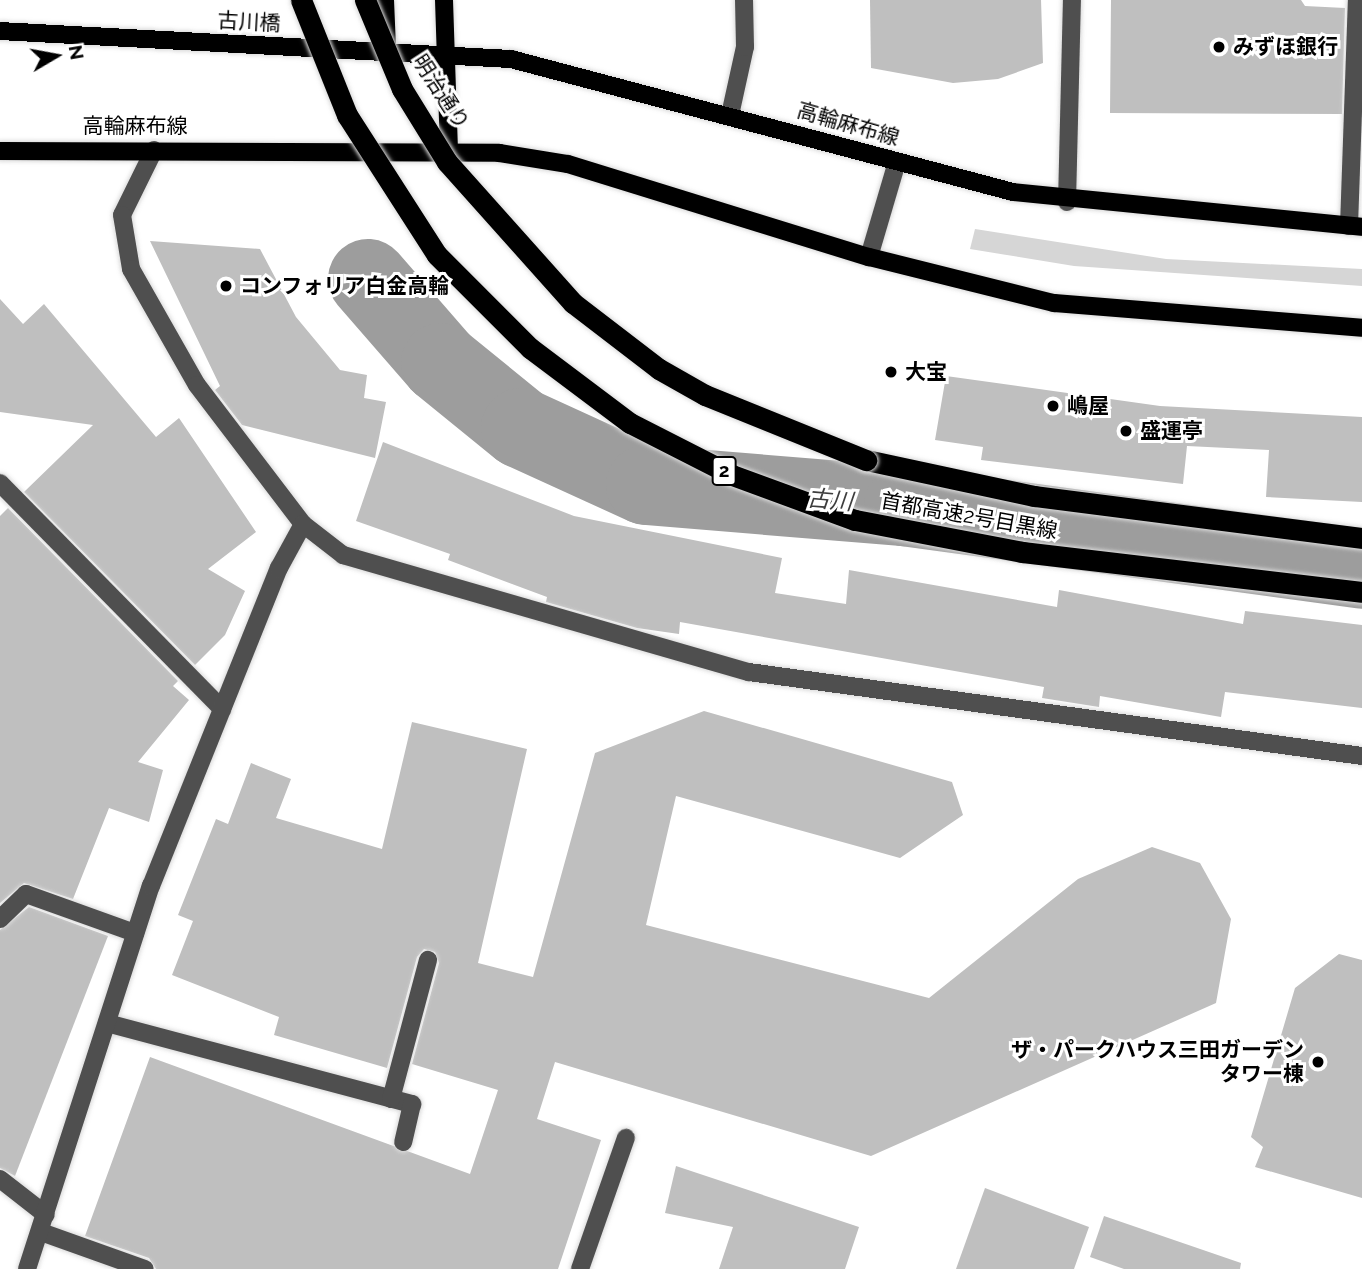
<!DOCTYPE html>
<meta charset="utf-8">
<style>
body{margin:0}
#map{position:relative;width:1362px;height:1269px;overflow:hidden;background:#fff;font-family:Raleway,"Noto Sans JP",sans-serif}
div>[style]{position:absolute}
[style*='--x']{left:calc(var(--x)*1px);top:calc(var(--y)*1px);width:calc(var(--w)*1px);rotate:calc(var(--a)*1deg)}
.green>*{inset:0;background:#d6d6d6}
.river>*{height:80px;margin:-40px;padding:0 40px;transform-origin:40px;border-radius:40px;background:#9d9d9d}
.building>*{inset:0;background:#bfbfbf}
.roads{filter:drop-shadow(0 0 2px #dbdbdb) drop-shadow(0 0 2px #dbdbdb)}
.minor>*{height:18px;margin:-9px;padding:0 9px;transform-origin:9px;border-radius:9px;background:#4f4f4f}
.major>*{height:18px;margin:-9px;padding:0 9px;transform-origin:9px;border-radius:9px;background:#000}
.highway>*{height:21px;margin:-10.5px;padding:0 10.5px;transform-origin:10.5px;border-radius:10.5px;background:#000}
.bridges{filter:drop-shadow(0 0 2px #dbdbdb) drop-shadow(0 0 2px #dbdbdb)}
.highway-bridge>*{height:21px;margin:-10.5px;padding:0 10.5px;transform-origin:10.5px;border-radius:10.5px;background:#000}
.dots>*{width:19px;height:19px;translate:-50% -50%;box-sizing:border-box;border:4px solid #fff;border-radius:50%}
span{translate:-50% -50%;white-space:nowrap;text-align:center;line-height:1.15;-webkit-text-stroke:6px #fff;paint-order:stroke}
.shield-label span{padding:2px 5px;background:#fff;border:2px solid;border-radius:5px;-webkit-text-stroke-width:0}
.shield-label{font-size:19px;color:#000;font-weight:700}
.street-label{font-size:21px;color:#000}
.poi-label{font-size:21px;color:#000;font-weight:700}
.left{translate:0 -50%;text-align:left}
.right{translate:-100% -50%;text-align:right}
.water-label{font-size:23px;color:#3e3e3e;font-style:italic}
.north{position:absolute;left:21px;top:21px;width:70px;height:70px;-webkit-text-stroke:5px #fff;paint-order:stroke;rotate:80deg;font-size:19px;font-weight:700;line-height:28px;text-align:center;color:#000}
.north::after{content:'';display:block;margin:auto;width:24px;height:32px;background:#000;clip-path:polygon(50% 0,100% 100%,50% 72%,0 100%)}
</style>
<div id="map">
<div class="green">
<div style="clip-path:polygon(975px 229px,1166px 259px,1362px 269px,1362px 286px,1074px 266px,970px 249px)"></div>
</div>
<div class="river">
<div style="--x:368;--y:279;--w:111;--a:49"></div>
<div style="--x:441;--y:363;--w:103;--a:39.1"></div>
<div style="--x:521;--y:428;--w:137;--a:24.5"></div>
<div style="--x:646;--y:485;--w:259;--a:4.7"></div>
<div style="--x:904;--y:506;--w:462;--a:7.8"></div>
</div>
<div class="building">
<div style="clip-path:polygon(870px 0,1041px 0,1043px 63px,998px 79px,953px 83px,871px 68px)"></div>
<div style="clip-path:polygon(1111px 0,1301px 0,1305px 6px,1345px 8px,1342px 114px,1110px 113px)"></div>
<div style="clip-path:polygon(150px 241px,260px 249px,296px 317px,340px 370px,367px 375px,364px 398px,386px 402px,375px 458px,242px 425px,215px 390px,220px 386px)"></div>
<div style="clip-path:polygon(0 299px,23px 324px,44px 304px,156px 437px,179px 418px,256px 532px,208px 569px,245px 591px,225px 635px,195px 665px,24px 492px,93px 425px,0 412px)"></div>
<div style="clip-path:polygon(946px 376px,1160px 406px,1362px 417px,1362px 502px,1266px 497px,1269px 450px,1187px 446px,1183px 484px,981px 460px,983px 447px,935px 440px)"></div>
<div style="clip-path:polygon(383px 442px,574px 516px,782px 558px,775px 593px,846px 604px,849px 570px,1057px 607px,1059px 590px,1243px 624px,1245px 611px,1362px 625px,1362px 708px,1225px 692px,1221px 717px,1100px 696px,1099px 707px,1042px 698px,1044px 687px,680px 622px,679px 634px,637px 628px,546px 602px,547px 597px,448px 560px,450px 554px,356px 521px)"></div>
<div style="clip-path:polygon(8px 508px,178px 681px,173px 686px,189px 700px,138px 762px,163px 770px,149px 822px,109px 808px,73px 899px,24px 883px,0 903px,0 516px)"></div>
<div style="clip-path:polygon(704px 711px,952px 782px,963px 815px,900px 858px,676px 796px,646px 925px,929px 998px,1078px 879px,1152px 847px,1200px 863px,1231px 919px,1216px 1003px,871px 1156px,555px 1062px,537px 1119px,601px 1140px,558px 1269px,156px 1269px,149px 1258px,85px 1236px,150px 1057px,470px 1174px,498px 1090px,412px 1064px,439px 963px,435px 952px,424px 949px,417px 957px,387px 1068px,274px 1035px,279px 1017px,172px 975px,193px 921px,178px 915px,216px 819px,228px 824px,251px 763px,291px 779px,276px 818px,382px 849px,412px 722px,527px 749px,478px 963px,533px 977px,595px 753px)"></div>
<div style="clip-path:polygon(29px 907px,108px 936px,15px 1176px,0 1168px,0 930px)"></div>
<div style="clip-path:polygon(1339px 954px,1362px 960px,1362px 1198px,1255px 1167px,1263px 1147px,1251px 1137px,1295px 988px)"></div>
<div style="clip-path:polygon(676px 1166px,859px 1227px,845px 1269px,719px 1269px,733px 1227px,665px 1213px)"></div>
<div style="clip-path:polygon(985px 1188px,1089px 1227px,1074px 1269px,956px 1269px)"></div>
<div style="clip-path:polygon(1104px 1216px,1241px 1263px,1240px 1269px,1124px 1269px,1090px 1257px)"></div>
</div>
<div class="roads">
<div class="minor">
<div style="--x:730;--y:115;--w:70;--a:-77.6"></div>
<div style="--x:745;--y:47;--w:47;--a:-91.2"></div>
<div style="--x:154;--y:150;--w:72;--a:116.2"></div>
<div style="--x:122;--y:215;--w:55;--a:80.5"></div>
<div style="--x:131;--y:269;--w:133;--a:60.4"></div>
<div style="--x:197;--y:385;--w:175;--a:52.7"></div>
<div style="--x:303;--y:524;--w:51;--a:37.8"></div>
<div style="--x:343;--y:555;--w:423;--a:16.1"></div>
<div style="--x:749;--y:672;--w:619;--a:7.8"></div>
<div style="--x:1067;--y:202;--w:202;--a:-88.6"></div>
<div style="--x:1349;--y:226;--w:226;--a:-88"></div>
<div style="--x:869;--y:257;--w:99;--a:-73.6"></div>
<div style="--x:0;--y:483;--w:317;--a:45.5"></div>
<div style="--x:0;--y:919;--w:36;--a:-44"></div>
<div style="--x:26;--y:894;--w:116;--a:19.7"></div>
<div style="--x:107;--y:1023;--w:316;--a:14.9"></div>
<div style="--x:412;--y:1104;--w:39;--a:103"></div>
<div style="--x:391;--y:1099;--w:144;--a:-75.1"></div>
<div style="--x:0;--y:1179;--w:58;--a:38"></div>
<div style="--x:41;--y:1232;--w:110;--a:19.6"></div>
<div style="--x:27;--y:1269;--w:403;--a:-72.1"></div>
<div style="--x:151;--y:886;--w:343;--a:-68.1"></div>
<div style="--x:279;--y:568;--w:50;--a:-61.4"></div>
<div style="--x:580;--y:1269;--w:139;--a:-70.7"></div>
</div>
<div class="major">
<div style="--x:385;--y:0;--w:47;--a:87.6"></div>
<div style="--x:444;--y:0;--w:148;--a:88.1"></div>
<div style="--x:0;--y:31;--w:512;--a:3.14"></div>
<div style="--x:511;--y:59;--w:519;--a:14.84"></div>
<div style="--x:1013;--y:192;--w:351;--a:5.7"></div>
<div style="--x:0;--y:151;--w:499;--a:0.2"></div>
<div style="--x:499;--y:153;--w:70;--a:9.1"></div>
<div style="--x:568;--y:164;--w:315;--a:17.2"></div>
<div style="--x:869;--y:257;--w:191;--a:14"></div>
<div style="--x:1054;--y:303;--w:309;--a:4.6"></div>
</div>
<div class="highway">
<div style="--x:866;--y:460;--w:172;--a:12.1"></div>
<div style="--x:1034;--y:496;--w:331;--a:7.3"></div>
</div>
</div>
<div class="bridges">
<div class="highway-bridge">
<div style="--x:301;--y:0;--w:124;--a:68.2"></div>
<div style="--x:347;--y:115;--w:166;--a:57.3"></div>
<div style="--x:437;--y:255;--w:132;--a:45"></div>
<div style="--x:530;--y:348;--w:125;--a:36.9"></div>
<div style="--x:630;--y:423;--w:114;--a:27"></div>
<div style="--x:732;--y:475;--w:131;--a:20.1"></div>
<div style="--x:855;--y:520;--w:170;--a:10.8"></div>
<div style="--x:1022;--y:552;--w:342;--a:6.7"></div>
<div style="--x:365;--y:0;--w:96;--a:67.4"></div>
<div style="--x:402;--y:89;--w:86;--a:58.3"></div>
<div style="--x:447;--y:162;--w:189;--a:48.2"></div>
<div style="--x:573;--y:303;--w:108;--a:37.5"></div>
<div style="--x:659;--y:369;--w:53;--a:29.5"></div>
<div style="--x:705;--y:395;--w:174;--a:22"></div>
</div>
</div>
<div class="dots">
<div style="left:1219px;top:47px;background:#000"></div>
<div style="left:226px;top:286px;background:#000"></div>
<div style="left:891px;top:372px;background:#000"></div>
<div style="left:1053px;top:406px;background:#000"></div>
<div style="left:1126px;top:431px;background:#000"></div>
<div style="left:1318px;top:1062px;background:#000"></div>
</div>
<div class="shield-label">
<span style="left:724px;top:471px">2</span>
</div>
<div class="street-label">
<span style="left:249px;top:22px;rotate:3deg">古川橋</span>
<span style="left:441px;top:92px;rotate:57deg">明治通り</span>
<span style="left:848px;top:124px;rotate:16deg">高輪麻布線</span>
<span style="left:135px;top:126px">高輪麻布線</span>
<span style="left:969px;top:516px;rotate:10deg">首都高速2号目黒線</span>
</div>
<div class="poi-label">
<span class="left" style="left:1233px;top:47px">みずほ銀行</span>
<span class="left" style="left:240px;top:286px">コンフォリア白金高輪</span>
<span class="left" style="left:905px;top:372px">大宝</span>
<span class="left" style="left:1067px;top:406px">嶋屋</span>
<span class="left" style="left:1140px;top:431px">盛運亭</span>
<span class="right" style="left:1304px;top:1062px">ザ・パークハウス三田ガーデン<br>タワー棟</span>
</div>
<div class="water-label">
<span style="left:830px;top:500px;rotate:5deg">古川</span>
</div>
<div class="north">N</div>
</div>
